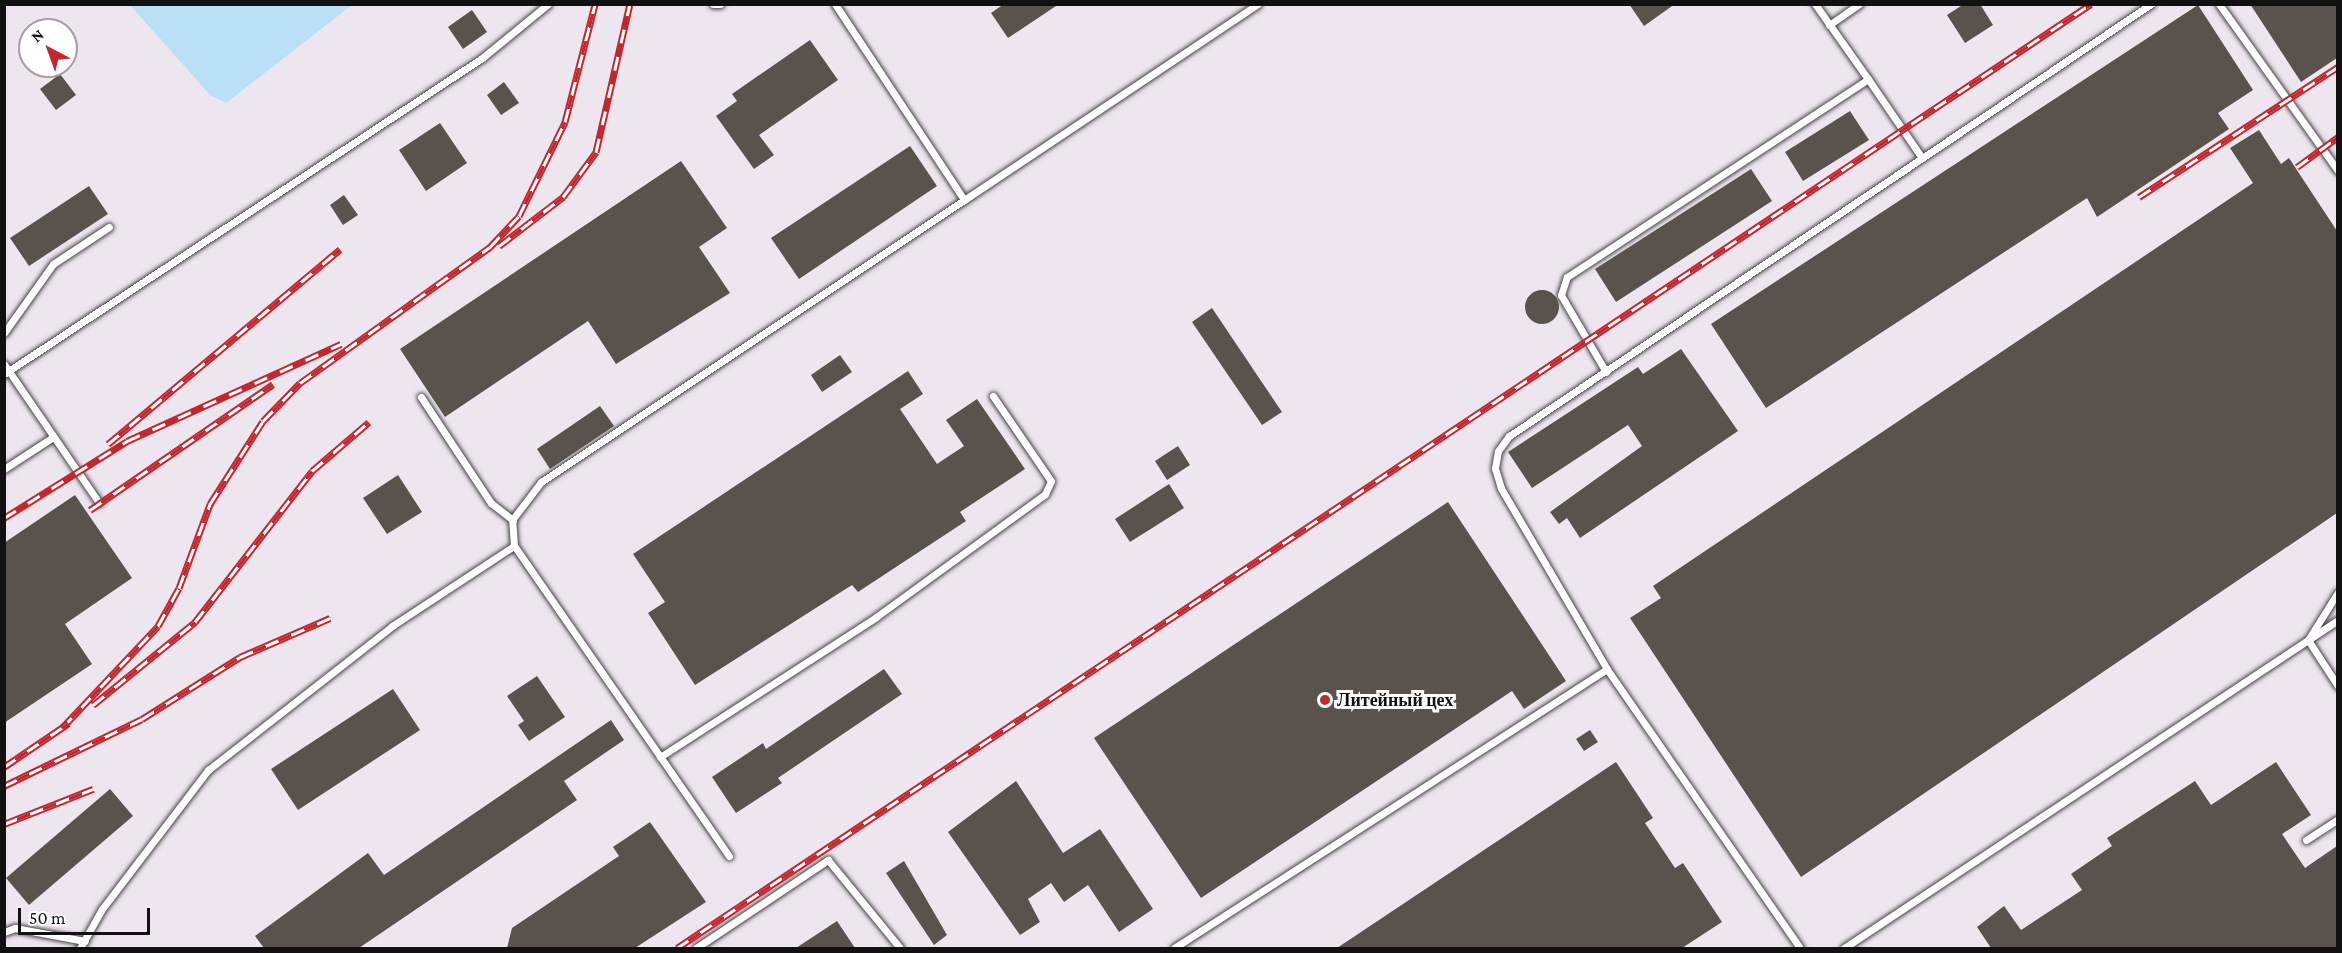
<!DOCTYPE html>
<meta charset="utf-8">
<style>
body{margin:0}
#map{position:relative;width:2342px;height:953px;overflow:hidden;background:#fffdf5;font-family:"Crimson Pro",serif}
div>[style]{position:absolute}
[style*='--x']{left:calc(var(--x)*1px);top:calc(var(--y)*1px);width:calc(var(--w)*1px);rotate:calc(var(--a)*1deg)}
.industrial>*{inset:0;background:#eee6ef}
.water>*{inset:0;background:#b9e0f7}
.building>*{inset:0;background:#5a524d}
.round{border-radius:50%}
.roads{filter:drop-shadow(0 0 2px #444) drop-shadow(0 0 2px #444)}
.lane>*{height:7px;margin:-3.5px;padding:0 3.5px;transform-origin:3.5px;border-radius:3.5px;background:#fff}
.rail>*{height:7px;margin-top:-3.5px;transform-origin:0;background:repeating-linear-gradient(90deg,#fff 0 14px,#c4262e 0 28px);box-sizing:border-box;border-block:2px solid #c4262e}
.dots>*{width:16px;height:16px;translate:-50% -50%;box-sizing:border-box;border:3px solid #fff;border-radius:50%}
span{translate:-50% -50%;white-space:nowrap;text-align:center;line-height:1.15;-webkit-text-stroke:6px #fff;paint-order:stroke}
.poi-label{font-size:18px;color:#111;font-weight:700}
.left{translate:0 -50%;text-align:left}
.frame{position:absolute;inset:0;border:6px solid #111;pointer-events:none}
.north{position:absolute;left:18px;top:18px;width:60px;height:60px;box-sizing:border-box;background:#fff;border:2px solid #a0a0a0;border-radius:50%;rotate:319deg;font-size:16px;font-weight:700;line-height:24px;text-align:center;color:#111}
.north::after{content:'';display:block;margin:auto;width:21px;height:27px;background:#c4262e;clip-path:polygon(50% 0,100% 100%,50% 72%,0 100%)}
.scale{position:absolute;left:18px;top:908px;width:132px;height:27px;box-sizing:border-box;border:3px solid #111;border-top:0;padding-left:8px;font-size:18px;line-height:21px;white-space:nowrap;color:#111;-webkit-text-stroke:4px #fff;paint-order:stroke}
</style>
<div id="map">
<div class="industrial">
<div style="clip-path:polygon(evenodd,5px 5px,2337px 5px,2337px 948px,5px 948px,5px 5px,30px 30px,66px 30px,66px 66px,30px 66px,30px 30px)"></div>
</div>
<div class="water">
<div style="clip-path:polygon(130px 5px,352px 5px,226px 103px,210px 95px)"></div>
</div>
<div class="building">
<div style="clip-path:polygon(1004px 4px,1059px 4px,1008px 38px,991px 13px)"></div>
<div style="clip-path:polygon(1629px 4px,1675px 4px,1644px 26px)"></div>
<div style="clip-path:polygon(1964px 4px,1980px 4px,1993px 25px,1965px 43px,1947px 15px)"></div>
<div style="clip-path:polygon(2250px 4px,2337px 4px,2337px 58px,2301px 82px)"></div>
<div style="clip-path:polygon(2198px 5px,2253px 90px,2218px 113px,2229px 129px,2097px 217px,2087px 198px,1766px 408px,1711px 324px)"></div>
<div style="clip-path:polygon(472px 10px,487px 32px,463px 49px,448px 27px)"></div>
<div style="clip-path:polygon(810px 40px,838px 80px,759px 135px,774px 155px,754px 169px,716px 116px,737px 101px,732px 94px)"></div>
<div style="clip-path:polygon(60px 74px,76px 95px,56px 110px,40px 89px)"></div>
<div style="clip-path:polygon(504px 82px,519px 103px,501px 115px,487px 95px)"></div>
<div style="clip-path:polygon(1850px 111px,1869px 140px,1803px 181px,1785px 152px)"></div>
<div style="clip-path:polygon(440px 123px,467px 163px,426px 191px,399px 150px)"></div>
<div style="clip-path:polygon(2259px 130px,2281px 164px,2289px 158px,2337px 231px,2337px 513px,1801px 877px,1630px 618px,1661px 598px,1653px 586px,2253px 183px,2230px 148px)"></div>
<div style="clip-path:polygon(910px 146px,937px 186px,799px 279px,771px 238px)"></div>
<div style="clip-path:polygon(681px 161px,727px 228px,699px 247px,730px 293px,616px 364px,588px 321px,445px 417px,400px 349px)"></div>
<div style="clip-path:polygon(1751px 169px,1772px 201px,1616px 302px,1595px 269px)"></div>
<div style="clip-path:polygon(89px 186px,108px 214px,29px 266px,10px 238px)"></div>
<div style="clip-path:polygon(344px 195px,358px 215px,343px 225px,330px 205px)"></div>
<div class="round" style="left:1525px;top:290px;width:34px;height:34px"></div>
<div style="clip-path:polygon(1212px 308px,1282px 412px,1262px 425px,1192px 322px)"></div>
<div style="clip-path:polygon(1681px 349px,1738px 431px,1580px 538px,1567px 518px,1559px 524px,1550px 512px,1642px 446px,1628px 425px,1532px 488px,1508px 452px,1638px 367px,1643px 374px)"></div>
<div style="clip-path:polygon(840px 355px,852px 372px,822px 392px,811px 375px)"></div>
<div style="clip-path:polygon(908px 371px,923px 394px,900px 409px,937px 464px,964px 446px,946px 420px,977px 399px,1025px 469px,960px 512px,966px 521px,858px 592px,852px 585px,695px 685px,648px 613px,665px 602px,633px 554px)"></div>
<div style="clip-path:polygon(600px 406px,614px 426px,550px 469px,537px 449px)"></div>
<div style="clip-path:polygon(1178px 446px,1190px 465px,1167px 480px,1155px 461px)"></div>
<div style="clip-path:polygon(398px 475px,422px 512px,387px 534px,363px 498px)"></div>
<div style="clip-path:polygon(1169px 484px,1184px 508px,1130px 542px,1115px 519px)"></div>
<div style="clip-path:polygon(75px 495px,132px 578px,65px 624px,92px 664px,4px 723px,4px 543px)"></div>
<div style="clip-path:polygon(1448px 502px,1566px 681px,1524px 709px,1512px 691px,1201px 898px,1094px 738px)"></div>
<div style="clip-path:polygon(884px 669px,902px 694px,778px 778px,782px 783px,736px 813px,712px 777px,763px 743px,766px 749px)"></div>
<div style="clip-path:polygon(537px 676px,565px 717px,529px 741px,518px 725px,524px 721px,507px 696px)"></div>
<div style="clip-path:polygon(393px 689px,420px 730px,298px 810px,271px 769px)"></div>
<div style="clip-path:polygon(611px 720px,624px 740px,564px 781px,577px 800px,359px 948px,264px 948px,255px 936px,368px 853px,384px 875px)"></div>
<div style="clip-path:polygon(1590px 730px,1598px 742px,1584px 751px,1576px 739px)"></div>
<div style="clip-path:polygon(1616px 762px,1653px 818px,1645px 823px,1675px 868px,1683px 863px,1722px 922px,1682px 948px,1337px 948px)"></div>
<div style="clip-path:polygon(2276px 762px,2311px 815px,2282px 834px,2305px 868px,2337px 846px,2337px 948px,1991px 948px,1977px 927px,2004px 906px,2021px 930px,2082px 890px,2071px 874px,2112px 846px,2107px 838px,2195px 781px,2211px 805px)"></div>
<div style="clip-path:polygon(1016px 781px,1063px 853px,1100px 829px,1153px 909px,1119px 932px,1088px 885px,1064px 902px,1051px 883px,1028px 899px,1040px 922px,1020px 935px,948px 832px)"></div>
<div style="clip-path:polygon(110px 789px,133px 816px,29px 905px,6px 878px)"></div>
<div style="clip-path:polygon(650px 822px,706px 902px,635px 948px,507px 948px,512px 928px,619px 856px,613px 847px)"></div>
<div style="clip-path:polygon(904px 861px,947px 935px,934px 945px,886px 873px)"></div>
<div style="clip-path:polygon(837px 921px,855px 948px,796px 948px)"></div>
</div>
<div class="roads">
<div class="lane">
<div style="--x:713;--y:4;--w:7;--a:0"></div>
<div style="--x:835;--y:4;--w:235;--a:56.6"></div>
<div style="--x:964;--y:200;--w:353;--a:-33.7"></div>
<div style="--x:2219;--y:4;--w:205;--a:54.5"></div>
<div style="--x:1829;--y:25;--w:37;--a:-35"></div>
<div style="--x:1868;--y:79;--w:96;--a:55.6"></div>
<div style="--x:4;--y:333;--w:85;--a:-54.6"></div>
<div style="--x:53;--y:264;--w:67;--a:-33.5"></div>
<div style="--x:4;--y:364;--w:168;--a:55.6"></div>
<div style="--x:1606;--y:372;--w:89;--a:-120.3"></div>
<div style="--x:1561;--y:295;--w:19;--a:-72"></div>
<div style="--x:1567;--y:277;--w:360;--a:-33.3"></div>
<div style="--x:1868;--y:79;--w:92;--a:-125.2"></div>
<div style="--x:4;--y:374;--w:573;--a:-33.47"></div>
<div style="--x:482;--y:58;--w:85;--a:-39.3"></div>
<div style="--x:421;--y:397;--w:127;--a:56.6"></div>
<div style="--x:491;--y:503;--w:28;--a:38"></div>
<div style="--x:4;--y:469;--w:59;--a:-33.1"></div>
<div style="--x:2338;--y:592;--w:57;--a:122"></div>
<div style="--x:2308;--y:640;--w:55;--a:56.9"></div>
<div style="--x:660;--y:757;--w:257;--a:-32.9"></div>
<div style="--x:876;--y:617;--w:209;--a:-36"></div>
<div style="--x:1045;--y:494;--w:14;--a:-65"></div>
<div style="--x:1051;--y:481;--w:103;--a:-124.3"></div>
<div style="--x:2306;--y:840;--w:38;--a:-33"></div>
<div style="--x:729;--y:856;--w:377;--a:-124.7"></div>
<div style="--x:514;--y:546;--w:26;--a:-94"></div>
<div style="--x:512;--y:520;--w:48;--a:-52.7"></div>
<div style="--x:541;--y:482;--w:508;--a:-33.69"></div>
<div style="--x:4;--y:932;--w:12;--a:-20"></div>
<div style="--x:15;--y:928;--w:71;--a:10.5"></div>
<div style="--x:80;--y:948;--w:45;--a:-60.6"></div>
<div style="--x:102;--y:909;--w:175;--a:-52.7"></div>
<div style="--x:208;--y:770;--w:234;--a:-38"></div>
<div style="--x:392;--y:626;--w:146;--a:-33.3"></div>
<div style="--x:696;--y:948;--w:159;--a:-33.7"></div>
<div style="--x:828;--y:860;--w:114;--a:50.7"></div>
<div style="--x:1174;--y:948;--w:515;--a:-32.8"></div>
<div style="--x:1800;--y:948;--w:339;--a:-124.7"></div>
<div style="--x:1607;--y:669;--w:210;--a:-120.4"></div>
<div style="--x:1501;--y:488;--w:21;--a:-107"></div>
<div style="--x:1495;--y:468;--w:17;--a:-80"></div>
<div style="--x:1498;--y:451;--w:19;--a:-54"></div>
<div style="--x:1509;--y:436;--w:774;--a:-33.94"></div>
<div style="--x:1844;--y:948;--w:593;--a:-33.58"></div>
</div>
</div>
<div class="rail">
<div style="--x:2297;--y:167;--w:51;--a:-36.2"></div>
<div style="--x:2139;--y:197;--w:238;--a:-33.2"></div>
<div style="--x:499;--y:246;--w:81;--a:-37.4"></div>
<div style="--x:563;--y:197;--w:56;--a:-53.7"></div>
<div style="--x:596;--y:152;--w:152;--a:-77.1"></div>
<div style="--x:108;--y:444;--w:303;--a:-40"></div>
<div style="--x:90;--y:510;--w:222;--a:-34.5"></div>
<div style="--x:4;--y:518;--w:145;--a:-32"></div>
<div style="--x:127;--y:441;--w:235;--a:-24.4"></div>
<div style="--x:93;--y:705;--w:132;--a:-39.1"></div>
<div style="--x:195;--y:622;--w:191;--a:-52.2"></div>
<div style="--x:312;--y:471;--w:75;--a:-40.7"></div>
<div style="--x:62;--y:728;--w:140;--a:-46.7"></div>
<div style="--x:158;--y:626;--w:43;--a:-61.1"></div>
<div style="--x:179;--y:588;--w:90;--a:-69.7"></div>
<div style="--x:210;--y:504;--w:98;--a:-57.4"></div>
<div style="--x:263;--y:421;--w:53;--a:-45.8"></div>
<div style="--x:300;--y:383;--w:234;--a:-35.6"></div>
<div style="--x:490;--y:247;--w:42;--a:-46.9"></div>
<div style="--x:519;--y:216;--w:105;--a:-63.9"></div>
<div style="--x:565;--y:122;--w:122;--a:-75.7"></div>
<div style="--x:4;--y:767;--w:78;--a:-34.1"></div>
<div style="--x:4;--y:786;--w:153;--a:-25.9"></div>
<div style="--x:142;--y:719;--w:116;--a:-32.3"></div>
<div style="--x:240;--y:657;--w:98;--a:-23.4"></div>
<div style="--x:4;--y:824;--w:96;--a:-21.5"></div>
<div style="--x:677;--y:948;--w:1700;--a:-33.73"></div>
</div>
<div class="dots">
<div style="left:1325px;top:700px;background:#c4262e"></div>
</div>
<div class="poi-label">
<span class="left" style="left:1337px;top:700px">Литейный цех</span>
</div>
<div class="frame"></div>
<div class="north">N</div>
<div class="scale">50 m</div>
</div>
